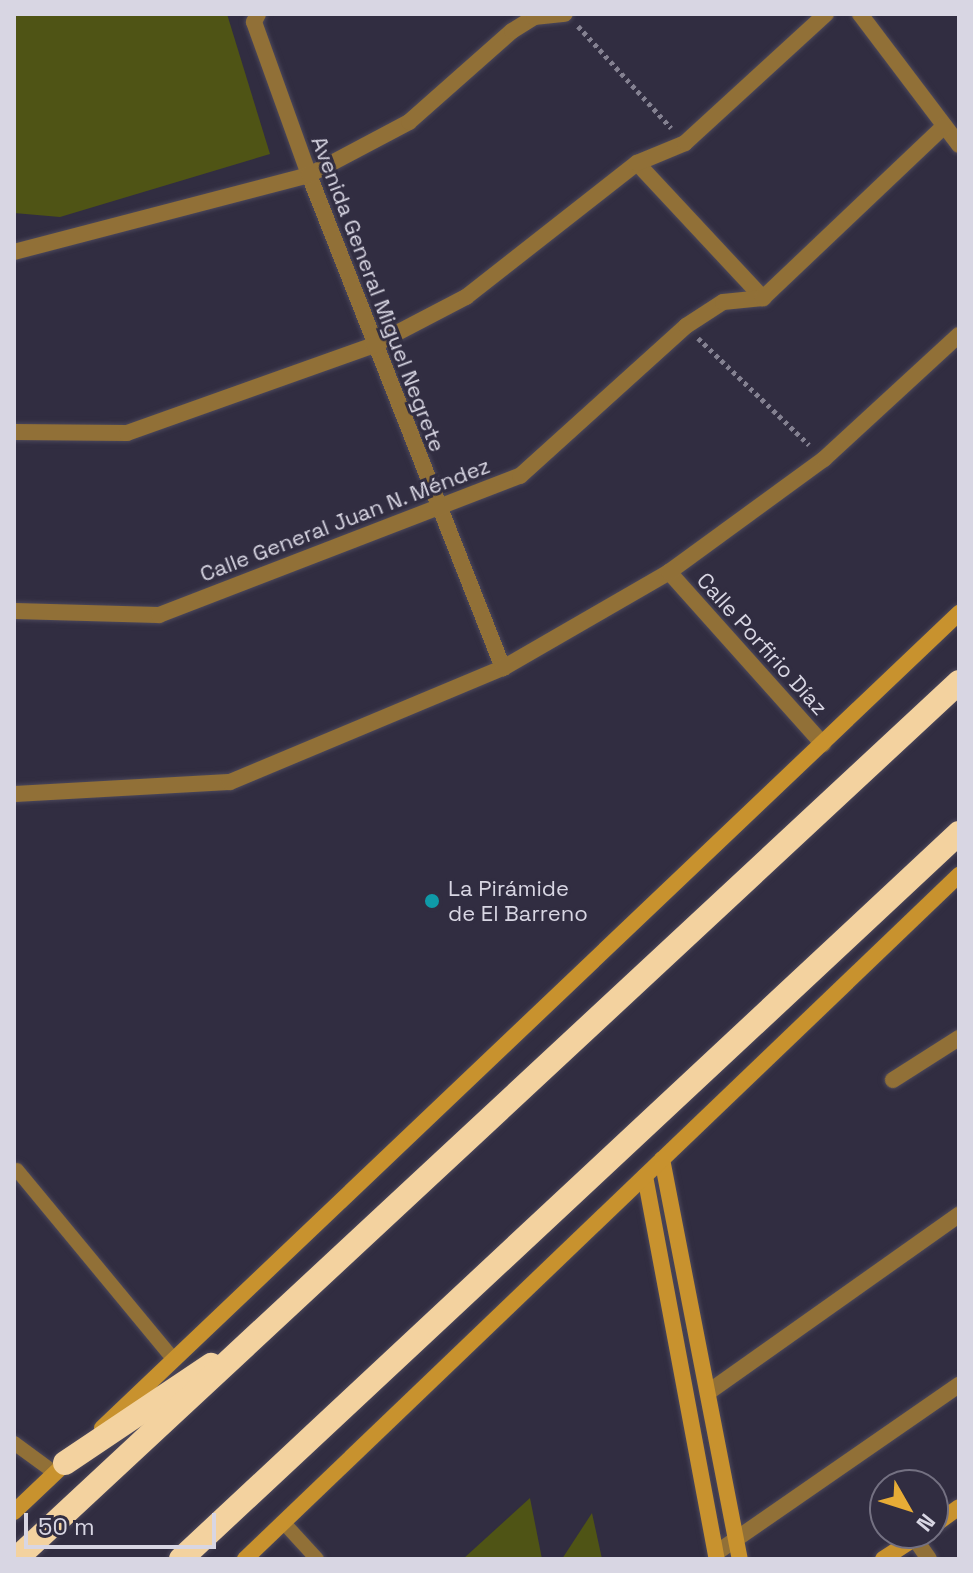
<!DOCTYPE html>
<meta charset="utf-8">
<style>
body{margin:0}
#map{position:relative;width:973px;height:1573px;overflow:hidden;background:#312d41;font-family:"Space Grotesk",sans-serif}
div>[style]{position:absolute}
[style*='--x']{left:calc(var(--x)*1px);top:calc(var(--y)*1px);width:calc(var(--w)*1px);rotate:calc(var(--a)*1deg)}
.green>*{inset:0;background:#4f5415}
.path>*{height:5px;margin-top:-2.5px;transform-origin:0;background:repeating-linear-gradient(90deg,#848191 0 4px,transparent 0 8px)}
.roads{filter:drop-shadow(0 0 2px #4c485b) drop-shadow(0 0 2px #4c485b)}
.lane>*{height:14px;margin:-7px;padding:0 7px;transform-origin:7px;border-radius:7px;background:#917037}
.street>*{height:16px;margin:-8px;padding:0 8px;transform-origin:8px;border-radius:8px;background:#917037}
.secondary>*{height:16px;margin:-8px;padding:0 8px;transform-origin:8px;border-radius:8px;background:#c8922e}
.highway>*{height:24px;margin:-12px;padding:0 12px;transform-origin:12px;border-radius:12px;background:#f3d29f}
.dots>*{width:22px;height:22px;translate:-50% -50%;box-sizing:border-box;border:4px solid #312d41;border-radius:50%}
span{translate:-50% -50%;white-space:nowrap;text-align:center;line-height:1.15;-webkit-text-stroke:6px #312d41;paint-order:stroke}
.street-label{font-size:22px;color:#d8d6e3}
.poi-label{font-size:22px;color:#d8d6e3}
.left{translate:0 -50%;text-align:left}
.frame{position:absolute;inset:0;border:16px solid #d8d6e3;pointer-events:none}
.north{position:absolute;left:869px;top:1469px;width:80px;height:80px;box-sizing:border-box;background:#312d41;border:2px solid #747182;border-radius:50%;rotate:129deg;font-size:22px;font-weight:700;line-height:32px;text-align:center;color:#d8d6e3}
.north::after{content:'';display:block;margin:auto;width:28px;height:36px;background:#e7ac36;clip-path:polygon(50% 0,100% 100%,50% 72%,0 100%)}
.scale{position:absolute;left:24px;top:1513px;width:192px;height:36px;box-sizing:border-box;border:4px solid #d8d6e3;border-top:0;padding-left:10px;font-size:24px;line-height:28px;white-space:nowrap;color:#d8d6e3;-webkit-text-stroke:6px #312d41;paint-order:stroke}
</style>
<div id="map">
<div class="green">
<div style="clip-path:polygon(14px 14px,227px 14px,270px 154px,60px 217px,14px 213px)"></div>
<div style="clip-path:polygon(530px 1498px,542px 1559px,463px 1559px)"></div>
<div style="clip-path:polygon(592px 1513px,602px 1559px,562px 1559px)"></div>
</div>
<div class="path">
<div style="--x:578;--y:26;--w:138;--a:47.6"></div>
<div style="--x:698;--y:338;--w:154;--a:43.9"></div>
</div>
<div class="roads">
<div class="lane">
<div style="--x:17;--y:1170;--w:246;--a:50.4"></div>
<div style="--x:14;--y:1443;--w:51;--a:36.2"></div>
<div style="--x:283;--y:1522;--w:50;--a:47.4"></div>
</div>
<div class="street">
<div style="--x:258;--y:14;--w:9;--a:117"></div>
<div style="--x:254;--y:22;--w:163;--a:70.2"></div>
<div style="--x:309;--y:175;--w:530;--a:68.52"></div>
<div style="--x:860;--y:14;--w:164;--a:52.9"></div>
<div style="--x:637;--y:163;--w:185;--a:47"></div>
<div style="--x:14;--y:252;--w:305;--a:-14.6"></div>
<div style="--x:309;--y:175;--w:113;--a:-27.9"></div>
<div style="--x:409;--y:122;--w:137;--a:-41.5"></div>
<div style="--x:512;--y:31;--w:26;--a:-32"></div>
<div style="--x:534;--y:17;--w:31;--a:-6"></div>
<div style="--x:14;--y:432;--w:113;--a:0.5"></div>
<div style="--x:127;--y:433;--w:262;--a:-19.6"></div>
<div style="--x:374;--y:345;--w:104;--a:-27.6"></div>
<div style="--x:466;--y:297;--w:217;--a:-38.1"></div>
<div style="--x:637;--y:163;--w:52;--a:-22.6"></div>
<div style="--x:685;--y:143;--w:191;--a:-42.5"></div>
<div style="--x:669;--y:572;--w:231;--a:48.2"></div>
<div style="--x:14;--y:611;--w:145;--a:1.6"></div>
<div style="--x:159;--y:615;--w:387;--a:-21.1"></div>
<div style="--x:520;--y:476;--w:224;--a:-42.1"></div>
<div style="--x:686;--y:326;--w:44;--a:-33"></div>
<div style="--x:723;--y:302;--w:40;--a:-5.7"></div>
<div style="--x:763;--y:298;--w:250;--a:-43.5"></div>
<div style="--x:14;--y:794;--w:216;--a:-3.2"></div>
<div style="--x:230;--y:782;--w:296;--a:-22.7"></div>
<div style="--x:503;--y:668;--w:192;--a:-30"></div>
<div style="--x:669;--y:572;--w:192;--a:-36.1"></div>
<div style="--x:824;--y:459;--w:183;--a:-42.6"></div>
<div style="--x:893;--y:1080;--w:78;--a:-32.5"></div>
<div style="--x:710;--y:1391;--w:305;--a:-35.3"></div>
<div style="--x:915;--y:1539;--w:24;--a:55"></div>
<div style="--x:716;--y:1553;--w:295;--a:-34.7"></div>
</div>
<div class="secondary">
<div style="--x:662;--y:1159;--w:408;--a:79"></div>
<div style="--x:645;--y:1176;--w:390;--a:79.4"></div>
<div style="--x:102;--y:1428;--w:1183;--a:-43.56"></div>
<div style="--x:14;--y:1512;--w:79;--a:-43.5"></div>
<div style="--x:933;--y:1526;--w:32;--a:-36"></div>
<div style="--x:245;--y:1559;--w:989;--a:-43.77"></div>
<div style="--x:883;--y:1559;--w:48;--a:-33"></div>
</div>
<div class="highway">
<div style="--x:65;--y:1463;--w:176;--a:-33.9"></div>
<div style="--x:16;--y:1559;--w:1288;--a:-42.92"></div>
<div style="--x:181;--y:1559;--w:1064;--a:-43.02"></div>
</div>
</div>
<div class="dots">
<div style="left:432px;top:901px;background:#0f9aa8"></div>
</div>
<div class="street-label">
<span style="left:378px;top:294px;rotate:69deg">Avenida General Miguel Negrete</span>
<span style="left:345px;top:520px;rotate:-21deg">Calle General Juan N. Méndez</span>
<span style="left:762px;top:644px;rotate:48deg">Calle Porfirio Díaz</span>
</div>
<div class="poi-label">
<span class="left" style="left:448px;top:901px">La Pirámide<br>de El Barreno</span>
</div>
<div class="frame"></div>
<div class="north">N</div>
<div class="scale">50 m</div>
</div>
